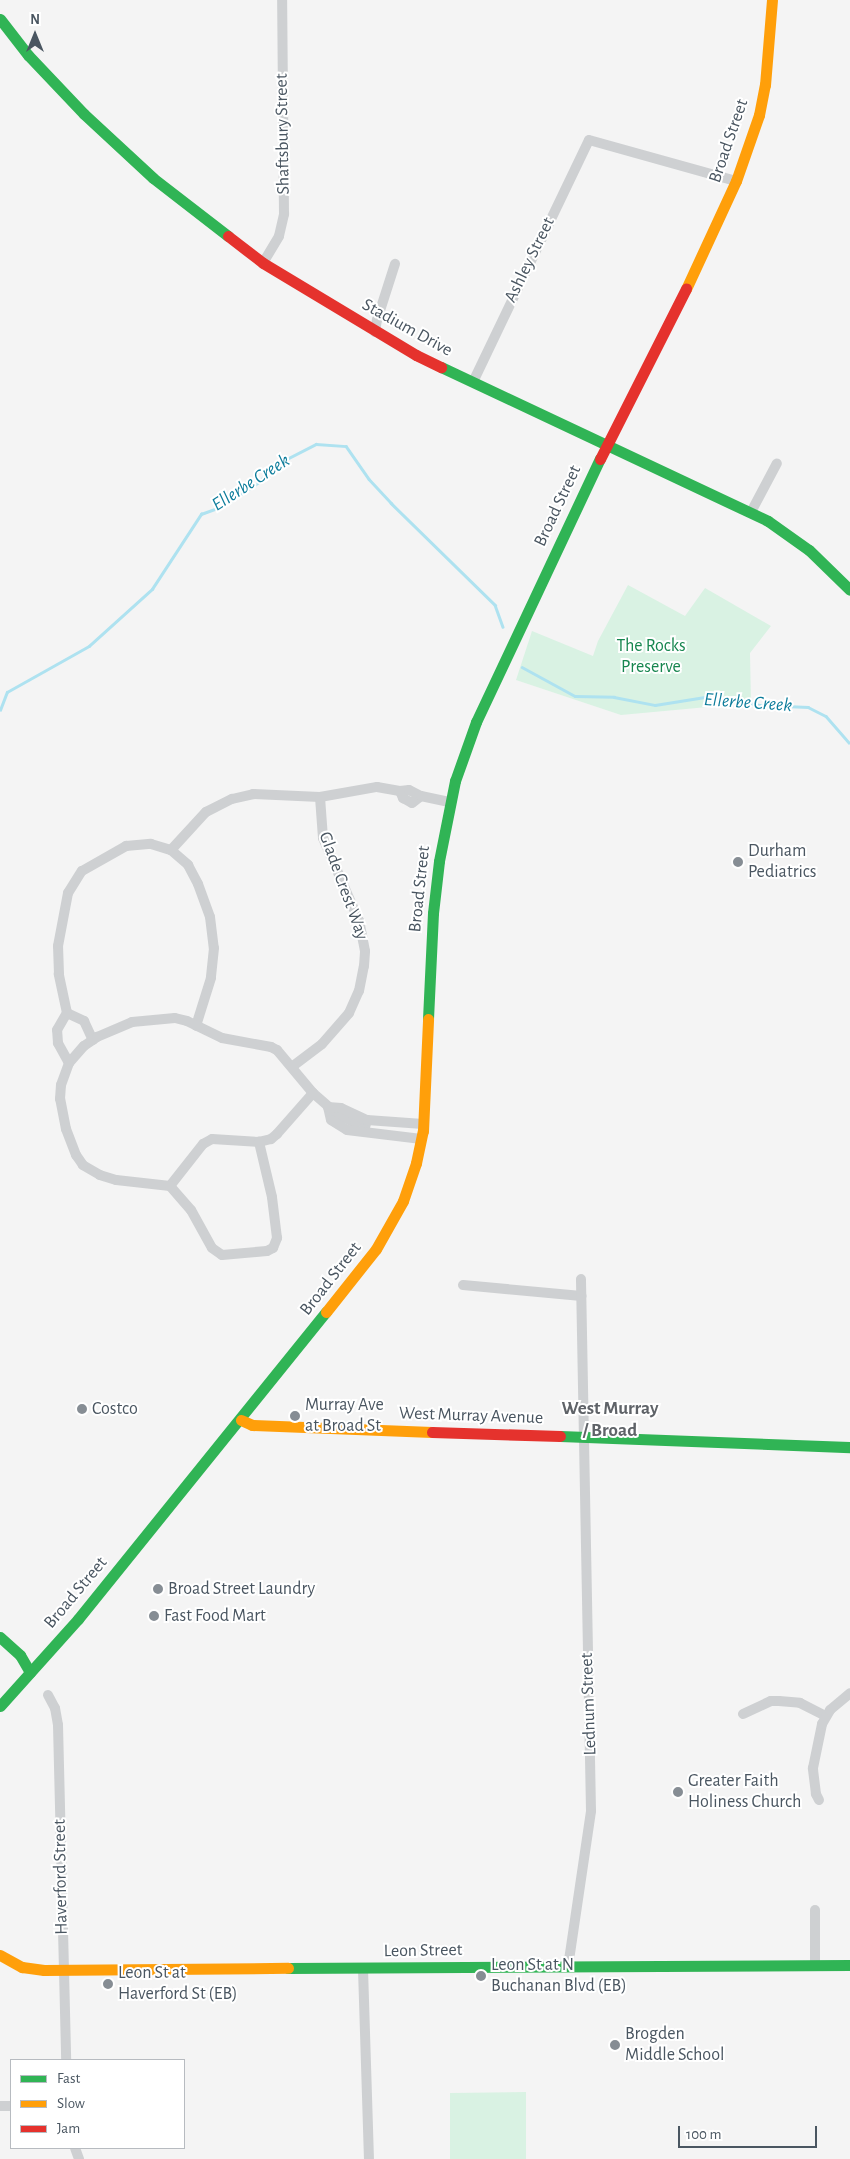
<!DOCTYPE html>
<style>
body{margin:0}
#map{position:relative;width:850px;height:2159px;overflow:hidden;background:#f4f4f4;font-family:"Alegreya Sans",sans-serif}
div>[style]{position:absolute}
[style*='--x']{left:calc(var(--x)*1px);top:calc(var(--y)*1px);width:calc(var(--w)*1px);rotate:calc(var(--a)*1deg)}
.green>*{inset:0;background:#d9f2e3}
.stream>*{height:2.5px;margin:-1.25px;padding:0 1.25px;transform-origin:1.25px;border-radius:1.25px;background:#aee2f0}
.street>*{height:10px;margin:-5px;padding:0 5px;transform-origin:5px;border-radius:5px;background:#ced0d2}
.fast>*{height:11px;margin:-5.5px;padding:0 5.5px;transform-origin:5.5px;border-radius:5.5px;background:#30b455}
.slow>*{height:11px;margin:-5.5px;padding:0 5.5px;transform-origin:5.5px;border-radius:5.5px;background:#ff9f0a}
.jam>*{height:11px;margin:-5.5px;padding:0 5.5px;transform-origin:5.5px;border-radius:5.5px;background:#e5322d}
.dots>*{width:14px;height:14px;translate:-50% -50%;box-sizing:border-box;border:2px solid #fff;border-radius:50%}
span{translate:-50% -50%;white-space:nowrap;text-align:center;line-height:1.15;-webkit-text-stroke:4px #fff;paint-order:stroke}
.street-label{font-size:18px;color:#4a5661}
.park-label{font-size:18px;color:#17864f}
.poi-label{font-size:18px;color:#4a5661}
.left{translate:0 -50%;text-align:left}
.water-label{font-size:19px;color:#0c7c9b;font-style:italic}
.neighbourhood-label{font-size:19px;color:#5f6368;font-weight:700}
.legend{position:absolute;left:10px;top:2059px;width:175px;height:90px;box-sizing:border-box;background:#fff;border:1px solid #b7bbc0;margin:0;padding:6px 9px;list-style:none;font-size:15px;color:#4a5661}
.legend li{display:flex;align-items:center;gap:10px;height:25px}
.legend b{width:25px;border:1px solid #b7bbc0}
.north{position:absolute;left:10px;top:10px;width:50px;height:50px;-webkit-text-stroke:4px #fff;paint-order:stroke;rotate:0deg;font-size:14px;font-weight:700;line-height:20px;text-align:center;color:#4a5661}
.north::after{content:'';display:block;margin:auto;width:18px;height:22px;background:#4a5661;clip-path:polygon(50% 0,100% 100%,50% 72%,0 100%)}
.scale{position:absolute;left:678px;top:2126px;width:139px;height:22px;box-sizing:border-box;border:2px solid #4a5661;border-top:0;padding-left:6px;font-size:15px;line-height:18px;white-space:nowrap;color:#4a5661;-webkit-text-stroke:4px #fff;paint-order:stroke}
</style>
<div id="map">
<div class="green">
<div style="clip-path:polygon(628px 585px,685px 616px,705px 588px,771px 626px,750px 653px,751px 703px,621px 715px,516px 680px,532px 631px,593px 656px,598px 641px)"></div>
<div style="clip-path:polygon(526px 2092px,526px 2159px,450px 2159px,450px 2093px)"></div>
</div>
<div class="stream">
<div style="--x:522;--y:667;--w:60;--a:28.7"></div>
<div style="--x:575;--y:696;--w:39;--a:1"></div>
<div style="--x:614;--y:697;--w:42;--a:11"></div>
<div style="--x:655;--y:705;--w:58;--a:-9"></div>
<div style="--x:712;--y:696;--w:48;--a:10.8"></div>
<div style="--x:759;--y:705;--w:49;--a:2.3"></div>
<div style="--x:808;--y:707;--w:20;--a:27"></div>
<div style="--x:826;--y:716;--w:35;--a:49"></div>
<div style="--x:0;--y:710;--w:19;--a:-69"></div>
<div style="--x:7;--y:692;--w:94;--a:-29.3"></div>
<div style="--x:89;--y:646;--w:85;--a:-42.1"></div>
<div style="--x:152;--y:589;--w:90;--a:-56.8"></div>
<div style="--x:201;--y:514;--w:23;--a:-20"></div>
<div style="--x:223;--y:506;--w:43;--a:-33.7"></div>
<div style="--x:259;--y:482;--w:21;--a:-49"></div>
<div style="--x:273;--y:466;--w:48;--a:-27.1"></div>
<div style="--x:316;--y:444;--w:30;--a:4"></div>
<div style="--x:346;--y:446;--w:40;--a:55.1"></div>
<div style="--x:369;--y:479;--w:33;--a:47"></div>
<div style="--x:391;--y:503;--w:146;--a:44.4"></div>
<div style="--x:495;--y:605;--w:23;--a:70"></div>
</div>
<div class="street">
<div style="--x:263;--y:263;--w:31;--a:-59"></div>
<div style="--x:279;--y:236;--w:23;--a:-77"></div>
<div style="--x:284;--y:214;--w:214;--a:-90.5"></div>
<div style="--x:375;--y:332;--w:12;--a:-81"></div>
<div style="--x:377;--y:320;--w:59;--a:-72.2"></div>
<div style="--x:473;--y:382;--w:268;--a:-64.4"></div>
<div style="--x:589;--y:140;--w:153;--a:15.6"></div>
<div style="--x:751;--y:512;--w:55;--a:-62"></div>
<div style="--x:400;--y:791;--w:8;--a:67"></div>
<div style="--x:403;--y:798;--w:10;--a:29"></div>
<div style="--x:412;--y:803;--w:11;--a:-38"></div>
<div style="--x:171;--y:850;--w:52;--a:-47.4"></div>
<div style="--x:206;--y:812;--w:29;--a:-27"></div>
<div style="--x:232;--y:799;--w:22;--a:-13"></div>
<div style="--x:253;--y:794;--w:67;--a:2.6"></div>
<div style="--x:320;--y:797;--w:58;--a:-10"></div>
<div style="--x:377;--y:787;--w:23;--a:10"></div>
<div style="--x:400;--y:791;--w:9;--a:-6"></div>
<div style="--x:409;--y:790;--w:13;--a:27"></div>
<div style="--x:421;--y:796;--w:30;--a:12"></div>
<div style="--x:67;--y:1013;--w:19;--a:25"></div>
<div style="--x:84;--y:1021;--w:21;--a:65"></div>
<div style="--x:69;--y:1063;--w:23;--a:-119"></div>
<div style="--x:58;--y:1043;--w:13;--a:-94"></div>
<div style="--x:57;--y:1030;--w:20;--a:-60"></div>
<div style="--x:67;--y:1013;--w:40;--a:-102"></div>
<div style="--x:59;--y:974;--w:28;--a:-92"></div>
<div style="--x:58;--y:946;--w:54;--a:-79.3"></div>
<div style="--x:68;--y:893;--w:26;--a:-58"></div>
<div style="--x:82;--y:871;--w:51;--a:-29.6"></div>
<div style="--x:126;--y:846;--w:25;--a:-5"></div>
<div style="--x:151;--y:844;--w:21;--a:17"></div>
<div style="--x:171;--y:850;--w:23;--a:41"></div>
<div style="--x:188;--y:865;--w:21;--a:62"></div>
<div style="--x:198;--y:884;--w:35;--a:70"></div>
<div style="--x:210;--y:917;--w:31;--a:83"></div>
<div style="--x:214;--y:948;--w:30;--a:96"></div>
<div style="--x:211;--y:978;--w:50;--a:107.4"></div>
<div style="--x:293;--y:1066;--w:36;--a:-37"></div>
<div style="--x:322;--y:1044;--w:41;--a:-48.9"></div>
<div style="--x:349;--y:1013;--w:24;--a:-66"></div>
<div style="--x:359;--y:991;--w:25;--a:-79"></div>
<div style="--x:364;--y:966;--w:15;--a:-86"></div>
<div style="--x:365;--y:951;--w:31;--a:-101"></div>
<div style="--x:359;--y:921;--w:90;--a:-113.4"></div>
<div style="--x:323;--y:838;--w:41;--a:-94.2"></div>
<div style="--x:313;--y:1093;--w:55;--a:131.3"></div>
<div style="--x:277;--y:1134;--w:8;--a:140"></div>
<div style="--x:271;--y:1139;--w:12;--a:166"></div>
<div style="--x:259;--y:1142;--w:47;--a:-176.3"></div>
<div style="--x:212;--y:1139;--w:10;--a:151"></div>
<div style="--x:203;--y:1144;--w:53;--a:128.2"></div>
<div style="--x:170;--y:1186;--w:54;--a:-173.7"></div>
<div style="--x:116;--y:1180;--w:17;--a:-163"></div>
<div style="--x:100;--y:1175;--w:20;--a:-150"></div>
<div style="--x:83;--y:1165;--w:12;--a:-125"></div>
<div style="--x:76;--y:1155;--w:28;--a:-111"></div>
<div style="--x:66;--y:1129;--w:31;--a:-101"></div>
<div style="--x:60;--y:1099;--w:14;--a:-86"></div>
<div style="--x:61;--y:1085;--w:23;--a:-70"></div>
<div style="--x:69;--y:1063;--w:23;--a:-49"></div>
<div style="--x:84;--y:1046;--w:16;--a:-35"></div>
<div style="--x:97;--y:1037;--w:38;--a:-23"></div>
<div style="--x:132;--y:1022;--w:43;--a:-5.3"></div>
<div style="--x:175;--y:1018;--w:12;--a:14"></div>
<div style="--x:187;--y:1021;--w:39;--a:26"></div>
<div style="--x:222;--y:1038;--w:50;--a:10.4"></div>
<div style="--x:271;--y:1047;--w:7;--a:27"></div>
<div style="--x:277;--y:1050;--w:56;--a:50.1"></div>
<div style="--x:313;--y:1093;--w:30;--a:41"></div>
<div style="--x:336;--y:1113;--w:21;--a:28"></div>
<div style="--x:355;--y:1123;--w:12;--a:-14"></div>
<div style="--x:367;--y:1120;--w:11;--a:105"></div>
<div style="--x:328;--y:1107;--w:13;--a:77"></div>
<div style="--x:331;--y:1120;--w:19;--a:32"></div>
<div style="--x:347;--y:1130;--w:75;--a:6.9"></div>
<div style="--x:328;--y:1107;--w:13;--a:4"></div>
<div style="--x:341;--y:1108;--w:29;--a:25"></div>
<div style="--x:367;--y:1120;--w:56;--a:4.1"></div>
<div style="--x:170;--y:1186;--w:32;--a:49"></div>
<div style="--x:191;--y:1210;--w:43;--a:61.1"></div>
<div style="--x:212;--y:1248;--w:12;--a:35"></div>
<div style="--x:222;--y:1255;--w:45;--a:-5.1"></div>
<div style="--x:267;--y:1251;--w:7;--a:-27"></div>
<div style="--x:273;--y:1248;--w:11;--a:-68"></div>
<div style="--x:277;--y:1238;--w:41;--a:-97"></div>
<div style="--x:272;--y:1197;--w:57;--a:-103.3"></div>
<div style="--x:463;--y:1285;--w:119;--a:5.3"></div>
<div style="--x:48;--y:1695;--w:15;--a:62"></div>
<div style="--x:55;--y:1708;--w:17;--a:80"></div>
<div style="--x:58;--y:1725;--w:335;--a:88.6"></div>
<div style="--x:743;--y:1714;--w:31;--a:-25"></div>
<div style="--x:771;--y:1701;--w:8;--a:0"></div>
<div style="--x:779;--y:1701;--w:21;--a:5"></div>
<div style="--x:800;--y:1703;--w:29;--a:27"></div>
<div style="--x:819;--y:1800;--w:7;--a:-117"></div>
<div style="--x:816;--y:1794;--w:26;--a:-97"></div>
<div style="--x:813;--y:1768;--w:45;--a:-78.4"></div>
<div style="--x:822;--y:1724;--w:16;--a:-60"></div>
<div style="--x:830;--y:1710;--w:26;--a:-40"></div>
<div style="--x:815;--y:1966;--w:56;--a:-90"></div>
<div style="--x:568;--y:1967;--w:158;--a:-81.6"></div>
<div style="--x:591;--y:1811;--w:532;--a:-91.08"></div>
<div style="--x:363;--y:1969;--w:190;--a:88.2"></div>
<div style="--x:0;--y:2106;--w:11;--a:0"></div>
<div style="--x:75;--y:2148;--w:12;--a:70"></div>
</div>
<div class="fast">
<div style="--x:0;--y:19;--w:46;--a:52.1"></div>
<div style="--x:28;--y:55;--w:81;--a:46.5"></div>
<div style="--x:84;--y:114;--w:94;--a:42.8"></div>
<div style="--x:153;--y:178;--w:95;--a:37.7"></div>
<div style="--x:441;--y:367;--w:361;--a:25.2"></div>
<div style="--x:768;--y:521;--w:50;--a:35.3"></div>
<div style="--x:809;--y:550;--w:57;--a:44.3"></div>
<div style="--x:428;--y:1019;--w:106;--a:-87.3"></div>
<div style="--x:433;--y:913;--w:52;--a:-83.4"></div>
<div style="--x:439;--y:861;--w:82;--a:-78.7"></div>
<div style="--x:455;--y:781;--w:63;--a:-70.4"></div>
<div style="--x:476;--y:722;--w:291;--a:-64.8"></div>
<div style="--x:560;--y:1436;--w:290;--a:2.2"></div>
<div style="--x:0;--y:1637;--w:27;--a:42"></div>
<div style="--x:20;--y:1655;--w:20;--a:60"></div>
<div style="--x:0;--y:1706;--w:117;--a:-48.1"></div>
<div style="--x:78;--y:1619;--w:395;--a:-51.1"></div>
<div style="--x:288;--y:1968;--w:562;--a:-0.31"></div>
</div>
<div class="slow">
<div style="--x:686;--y:289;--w:119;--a:-65.2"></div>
<div style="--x:736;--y:181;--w:70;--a:-70.8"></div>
<div style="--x:759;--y:115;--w:31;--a:-79"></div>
<div style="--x:765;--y:85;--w:85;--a:-85.3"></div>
<div style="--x:326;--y:1312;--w:80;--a:-51.6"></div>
<div style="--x:376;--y:1249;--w:55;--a:-60.6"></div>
<div style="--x:403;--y:1201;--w:40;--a:-71.1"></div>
<div style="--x:416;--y:1163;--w:33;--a:-78"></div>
<div style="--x:423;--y:1131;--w:112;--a:-87.4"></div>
<div style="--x:241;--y:1420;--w:12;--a:24"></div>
<div style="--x:252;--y:1425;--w:180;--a:2.2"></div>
<div style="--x:0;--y:1955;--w:25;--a:29"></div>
<div style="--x:22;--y:1967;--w:22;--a:8"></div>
<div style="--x:44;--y:1970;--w:244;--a:-0.5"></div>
</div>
<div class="jam">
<div style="--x:228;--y:236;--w:44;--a:37.6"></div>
<div style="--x:263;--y:263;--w:179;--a:31"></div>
<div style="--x:416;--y:355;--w:28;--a:26"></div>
<div style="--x:600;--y:459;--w:191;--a:-63.2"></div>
<div style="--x:432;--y:1432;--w:128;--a:1.8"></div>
</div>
<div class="dots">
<div style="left:738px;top:862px;background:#868d94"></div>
<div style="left:82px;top:1409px;background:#868d94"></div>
<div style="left:295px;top:1416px;background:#868d94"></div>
<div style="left:158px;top:1589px;background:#868d94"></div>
<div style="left:154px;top:1616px;background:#868d94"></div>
<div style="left:678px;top:1792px;background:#868d94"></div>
<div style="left:481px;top:1976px;background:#868d94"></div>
<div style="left:108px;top:1984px;background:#868d94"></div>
<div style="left:615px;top:2045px;background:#868d94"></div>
</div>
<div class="street-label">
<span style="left:283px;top:134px;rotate:-91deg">Shaftsbury Street</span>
<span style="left:729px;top:141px;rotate:-71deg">Broad Street</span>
<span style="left:530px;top:260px;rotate:-64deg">Ashley Street</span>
<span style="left:407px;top:328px;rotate:29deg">Stadium Drive</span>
<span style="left:558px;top:506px;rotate:-65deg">Broad Street</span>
<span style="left:343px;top:886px;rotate:70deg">Glade Crest Way</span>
<span style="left:420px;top:889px;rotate:-84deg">Broad Street</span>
<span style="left:331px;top:1279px;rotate:-52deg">Broad Street</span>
<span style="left:471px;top:1416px;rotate:2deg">West Murray Avenue</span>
<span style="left:76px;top:1593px;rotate:-50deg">Broad Street</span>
<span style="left:589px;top:1704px;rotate:-92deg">Lednum Street</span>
<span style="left:61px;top:1877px;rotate:-91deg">Haverford Street</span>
<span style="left:423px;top:1951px;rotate:-1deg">Leon Street</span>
</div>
<div class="park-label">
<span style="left:651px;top:657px">The Rocks<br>Preserve</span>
</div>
<div class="poi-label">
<span class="left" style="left:748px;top:862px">Durham<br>Pediatrics</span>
<span class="left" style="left:305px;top:1416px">Murray Ave<br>at Broad St</span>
<span class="left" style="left:92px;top:1409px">Costco</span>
<span class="left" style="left:168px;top:1589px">Broad Street Laundry</span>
<span class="left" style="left:164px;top:1616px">Fast Food Mart</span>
<span class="left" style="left:688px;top:1792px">Greater Faith<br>Holiness Church</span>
<span class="left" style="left:491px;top:1976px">Leon St at N<br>Buchanan Blvd (EB)</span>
<span class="left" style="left:118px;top:1984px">Leon St at<br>Haverford St (EB)</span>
<span class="left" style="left:625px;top:2045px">Brogden<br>Middle School</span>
</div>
<div class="water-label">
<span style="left:251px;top:483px;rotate:-33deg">Ellerbe Creek</span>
<span style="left:748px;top:703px;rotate:4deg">Ellerbe Creek</span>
</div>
<div class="neighbourhood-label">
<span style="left:610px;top:1420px">West Murray<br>/ Broad</span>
</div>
<ul class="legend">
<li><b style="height:6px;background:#30b455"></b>Fast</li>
<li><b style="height:6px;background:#ff9f0a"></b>Slow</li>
<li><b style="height:6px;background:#e5322d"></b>Jam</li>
</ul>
<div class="north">N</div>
<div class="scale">100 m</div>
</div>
